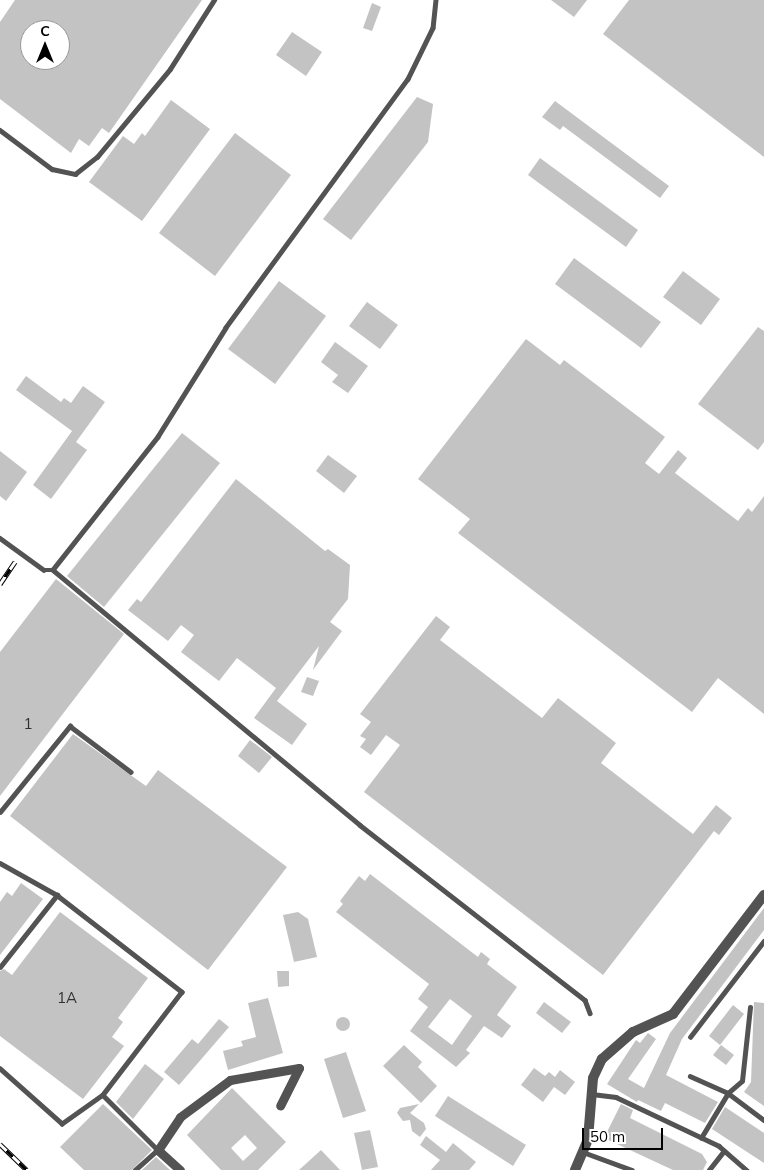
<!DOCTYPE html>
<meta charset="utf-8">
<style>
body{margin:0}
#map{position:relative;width:764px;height:1170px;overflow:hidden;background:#fff;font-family:Mulish,sans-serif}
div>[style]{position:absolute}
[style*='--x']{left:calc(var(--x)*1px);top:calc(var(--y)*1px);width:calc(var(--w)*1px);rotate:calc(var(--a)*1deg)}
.building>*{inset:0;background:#c3c3c3}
.round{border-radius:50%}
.service>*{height:4.5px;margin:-2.25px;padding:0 2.25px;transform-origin:2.25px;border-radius:2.25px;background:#535353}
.minor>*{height:9px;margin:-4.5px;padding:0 4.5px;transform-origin:4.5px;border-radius:4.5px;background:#535353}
.tertiary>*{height:10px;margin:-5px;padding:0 5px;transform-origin:5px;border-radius:5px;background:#535353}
.rail>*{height:5px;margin-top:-2.5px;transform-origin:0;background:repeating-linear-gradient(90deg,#fff 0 9px,#000 0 18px);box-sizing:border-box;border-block:1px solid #000}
span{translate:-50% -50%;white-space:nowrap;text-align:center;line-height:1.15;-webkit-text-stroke:5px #fff;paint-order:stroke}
.number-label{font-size:15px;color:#313131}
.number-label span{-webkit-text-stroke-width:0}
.north{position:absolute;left:20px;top:20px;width:50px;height:50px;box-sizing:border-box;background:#fff;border:1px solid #999;border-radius:50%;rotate:0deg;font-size:14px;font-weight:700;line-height:20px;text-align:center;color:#000}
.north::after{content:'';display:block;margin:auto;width:18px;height:22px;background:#000;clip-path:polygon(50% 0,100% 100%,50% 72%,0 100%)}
.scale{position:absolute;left:582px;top:1128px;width:81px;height:22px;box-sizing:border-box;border:2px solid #000;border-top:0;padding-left:6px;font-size:15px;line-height:18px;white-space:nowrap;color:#000;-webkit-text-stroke:4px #fff;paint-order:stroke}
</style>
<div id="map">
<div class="building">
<div style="clip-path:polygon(evenodd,15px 0,202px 0,109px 133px,102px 128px,89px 146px,79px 139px,71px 153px,0 99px,0 22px,15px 0,30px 30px,60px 30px,60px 60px,30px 60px,30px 30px)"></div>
<div style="clip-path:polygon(551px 0,587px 0,574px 17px)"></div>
<div style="clip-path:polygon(629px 0,764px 0,764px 157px,603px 34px)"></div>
<div style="clip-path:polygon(372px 3px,381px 7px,372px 31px,363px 28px)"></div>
<div style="clip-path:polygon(292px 32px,322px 52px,306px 76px,276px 55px)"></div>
<div style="clip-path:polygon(417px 97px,433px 104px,428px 142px,351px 240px,323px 219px)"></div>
<div style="clip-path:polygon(171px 100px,210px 129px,142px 221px,89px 182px,123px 136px,134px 144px,142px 133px,145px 136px)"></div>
<div style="clip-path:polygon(555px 101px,669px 186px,660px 198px,563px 126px,560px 130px,542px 117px)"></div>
<div style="clip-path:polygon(235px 133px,291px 175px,215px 276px,159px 233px)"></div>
<div style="clip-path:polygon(540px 158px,638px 230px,626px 247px,528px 175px)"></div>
<div style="clip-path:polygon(574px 258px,661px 322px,641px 348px,555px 284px)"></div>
<div style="clip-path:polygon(683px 271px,720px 299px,701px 325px,663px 297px)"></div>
<div style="clip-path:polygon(279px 281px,326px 316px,275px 384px,228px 349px)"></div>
<div style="clip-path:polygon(367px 302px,398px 325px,380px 349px,349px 326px)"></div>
<div style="clip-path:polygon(758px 327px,764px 331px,764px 442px,758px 450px,698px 404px)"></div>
<div style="clip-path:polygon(526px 339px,560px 365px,564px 360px,665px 437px,645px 463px,659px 474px,678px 450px,687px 458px,675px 473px,738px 521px,748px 508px,752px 512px,764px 496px,764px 714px,718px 678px,692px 712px,458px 533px,470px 519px,418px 479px)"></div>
<div style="clip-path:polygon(335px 342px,368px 366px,348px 393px,332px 382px,338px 375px,321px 362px)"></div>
<div style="clip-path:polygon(26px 376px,61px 402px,64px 398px,71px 403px,83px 386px,105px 402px,76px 442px,87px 450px,51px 499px,33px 485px,72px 431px,16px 390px)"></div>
<div style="clip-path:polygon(182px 433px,220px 463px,104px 607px,67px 576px)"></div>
<div style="clip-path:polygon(0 451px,27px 472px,6px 501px,0 496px)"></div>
<div style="clip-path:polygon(328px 455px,357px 476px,344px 493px,316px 471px)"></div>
<div style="clip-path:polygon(236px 479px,325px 551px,328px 549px,350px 565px,348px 599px,330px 622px,342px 631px,313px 670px,319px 646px,277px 701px,307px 724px,292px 745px,254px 718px,276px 688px,237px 658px,219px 681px,181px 652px,194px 635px,181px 625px,168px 641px,128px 610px,137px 599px,141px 602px)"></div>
<div style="clip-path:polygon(56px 579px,124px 634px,0 796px,0 652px)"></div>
<div style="clip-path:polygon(436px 616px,450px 627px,440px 640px,542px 718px,558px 698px,616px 743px,601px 763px,693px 834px,716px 805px,732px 818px,719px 835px,714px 831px,603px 975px,364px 792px,400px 745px,386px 735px,371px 755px,360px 747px,366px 739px,360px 736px,371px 722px,360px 714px)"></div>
<div style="clip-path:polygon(307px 677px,319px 681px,313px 696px,301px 692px)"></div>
<div style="clip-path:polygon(73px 734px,146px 786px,158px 770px,287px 867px,208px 970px,10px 816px)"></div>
<div style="clip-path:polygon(250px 740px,272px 757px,259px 773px,238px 756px)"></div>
<div style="clip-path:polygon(evenodd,370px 874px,478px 957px,481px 952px,490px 959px,487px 964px,517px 987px,497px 1015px,511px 1026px,502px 1038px,484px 1026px,466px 1050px,470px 1053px,456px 1067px,410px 1031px,428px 1007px,418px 999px,429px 984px,336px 912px,343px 904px,340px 901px,359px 876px,365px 881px,370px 874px,450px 999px,472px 1016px,452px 1045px,428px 1027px,450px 999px)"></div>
<div style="clip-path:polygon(21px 883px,43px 899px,0 955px,0 902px,7px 892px,12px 896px)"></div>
<div style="clip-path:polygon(764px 908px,764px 930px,682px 1039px,666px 1075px,718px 1102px,705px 1123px,665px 1103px,661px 1111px,638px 1100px,637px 1102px,607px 1084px,636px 1040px,640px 1043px,648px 1033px,656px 1039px,628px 1079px,644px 1088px,670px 1033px)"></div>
<div style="clip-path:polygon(60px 912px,148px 978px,118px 1018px,123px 1022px,112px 1037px,124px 1046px,83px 1099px,0 1036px,0 971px,4px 969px,12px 975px)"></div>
<div style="clip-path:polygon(298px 912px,308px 919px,317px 957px,294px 962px,283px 915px)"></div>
<div style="clip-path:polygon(277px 971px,289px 971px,289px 986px,278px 987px)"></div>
<div style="clip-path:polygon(268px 998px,283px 1053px,228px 1070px,223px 1051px,243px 1046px,241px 1041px,256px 1037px,248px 1003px)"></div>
<div style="clip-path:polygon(544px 1002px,571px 1022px,562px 1033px,536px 1013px)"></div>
<div style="clip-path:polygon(754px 1002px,764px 1003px,764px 1106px,744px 1092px,751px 1082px)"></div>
<div style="clip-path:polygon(733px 1005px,744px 1014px,720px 1045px,709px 1036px)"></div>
<div class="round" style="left:336px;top:1017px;width:14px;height:14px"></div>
<div style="clip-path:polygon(219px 1019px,229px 1027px,179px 1085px,164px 1072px,192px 1039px,198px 1044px)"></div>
<div style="clip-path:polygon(404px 1045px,422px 1062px,418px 1067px,437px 1086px,421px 1103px,383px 1066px)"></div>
<div style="clip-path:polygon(721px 1045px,734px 1055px,726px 1065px,713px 1055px)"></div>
<div style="clip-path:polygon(346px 1052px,366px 1111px,343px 1118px,324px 1059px)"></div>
<div style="clip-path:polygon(145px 1064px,164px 1079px,133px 1119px,116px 1102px)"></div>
<div style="clip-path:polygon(534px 1068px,545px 1076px,549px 1072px,555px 1077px,560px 1070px,575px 1082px,565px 1095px,554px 1087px,543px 1102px,521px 1085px)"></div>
<div style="clip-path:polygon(evenodd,232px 1088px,286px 1142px,258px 1170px,221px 1170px,187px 1135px,232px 1088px,245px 1135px,257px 1148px,243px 1161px,231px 1148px,245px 1135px)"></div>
<div style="clip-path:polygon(448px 1096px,526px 1145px,513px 1166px,435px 1116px)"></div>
<div style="clip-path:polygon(103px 1104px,152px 1150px,132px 1170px,84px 1170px,60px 1147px)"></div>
<div style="clip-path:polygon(419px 1104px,410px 1113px,424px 1123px,426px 1129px,420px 1137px,412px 1131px,410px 1120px,403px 1121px,397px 1113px,400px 1108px)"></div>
<div style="clip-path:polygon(621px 1104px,633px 1110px,630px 1118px,702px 1154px,707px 1162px,703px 1170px,673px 1170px,604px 1138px)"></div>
<div style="clip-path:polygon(725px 1107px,764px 1133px,764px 1163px,712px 1129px)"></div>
<div style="clip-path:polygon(370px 1130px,378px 1167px,362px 1170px,354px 1133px)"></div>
<div style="clip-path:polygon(426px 1136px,446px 1152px,453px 1143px,476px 1162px,469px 1170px,431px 1170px,440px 1160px,420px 1145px)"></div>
<div style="clip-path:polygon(321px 1150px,340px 1170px,299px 1170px)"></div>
<div style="clip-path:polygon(156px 1157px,170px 1170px,142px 1170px)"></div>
</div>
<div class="service">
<div style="--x:436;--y:0;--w:28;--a:96"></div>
<div style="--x:433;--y:28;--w:57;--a:116.1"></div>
<div style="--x:408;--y:79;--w:308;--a:126.2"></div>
<div style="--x:226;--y:328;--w:128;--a:122"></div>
<div style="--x:158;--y:437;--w:169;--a:128.3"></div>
<div style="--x:53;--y:570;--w:399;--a:39.7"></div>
<div style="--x:360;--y:825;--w:285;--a:37.9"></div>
<div style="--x:585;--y:1000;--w:14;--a:69"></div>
<div style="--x:0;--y:130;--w:65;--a:36.9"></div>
<div style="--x:52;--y:169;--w:24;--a:12"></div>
<div style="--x:75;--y:174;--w:28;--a:-38"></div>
<div style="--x:97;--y:157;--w:114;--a:-50.3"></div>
<div style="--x:170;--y:69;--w:82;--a:-57.5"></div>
<div style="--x:0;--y:538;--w:54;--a:36"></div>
<div style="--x:44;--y:570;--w:9;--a:0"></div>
<div style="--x:0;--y:812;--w:111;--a:-50.9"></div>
<div style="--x:70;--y:726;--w:76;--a:37"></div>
<div style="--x:0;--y:863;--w:65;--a:29.3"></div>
<div style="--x:0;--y:967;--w:92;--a:-51.6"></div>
<div style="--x:57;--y:895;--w:158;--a:37.8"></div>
<div style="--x:182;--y:992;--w:130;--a:127.5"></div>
<div style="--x:103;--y:1095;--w:50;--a:144.7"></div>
<div style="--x:62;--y:1124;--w:83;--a:-138.4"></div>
<div style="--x:690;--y:1037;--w:121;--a:-52.4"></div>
<div style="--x:690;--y:1076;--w:42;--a:24.1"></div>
<div style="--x:728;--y:1093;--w:45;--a:36.9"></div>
<div style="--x:592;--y:1094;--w:24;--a:7"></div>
<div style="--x:616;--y:1097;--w:114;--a:25.4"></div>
<div style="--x:719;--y:1146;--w:37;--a:41"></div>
<div style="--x:103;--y:1095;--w:78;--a:45"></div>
<div style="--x:158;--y:1150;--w:30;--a:138"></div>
<div style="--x:701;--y:1138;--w:52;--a:-59"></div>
<div style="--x:728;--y:1093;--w:18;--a:-41"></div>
<div style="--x:742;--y:1081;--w:74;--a:-83.8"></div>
<div style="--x:583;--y:1152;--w:52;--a:20.2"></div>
<div style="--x:709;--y:1170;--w:24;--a:-52"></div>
</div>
<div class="minor">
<div style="--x:180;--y:1170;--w:30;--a:-138"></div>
<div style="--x:158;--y:1150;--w:40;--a:-56"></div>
<div style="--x:180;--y:1117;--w:62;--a:-36.5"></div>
<div style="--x:230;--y:1080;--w:70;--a:-9.9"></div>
<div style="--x:299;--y:1068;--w:42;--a:116.6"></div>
</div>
<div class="tertiary">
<div style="--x:575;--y:1170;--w:34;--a:-67"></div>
<div style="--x:588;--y:1139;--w:61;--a:-85.3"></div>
<div style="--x:593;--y:1078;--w:21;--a:-65"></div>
<div style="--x:602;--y:1059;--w:41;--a:-41.1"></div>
<div style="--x:633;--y:1032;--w:44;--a:-24.2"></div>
<div style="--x:673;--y:1014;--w:150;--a:-52.6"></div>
</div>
<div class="rail">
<div style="--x:0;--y:584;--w:27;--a:-56"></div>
<div style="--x:0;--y:1144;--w:37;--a:44"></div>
</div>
<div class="number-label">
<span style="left:28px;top:724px">1</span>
<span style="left:67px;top:998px">1А</span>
</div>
<div class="north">С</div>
<div class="scale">50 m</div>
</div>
